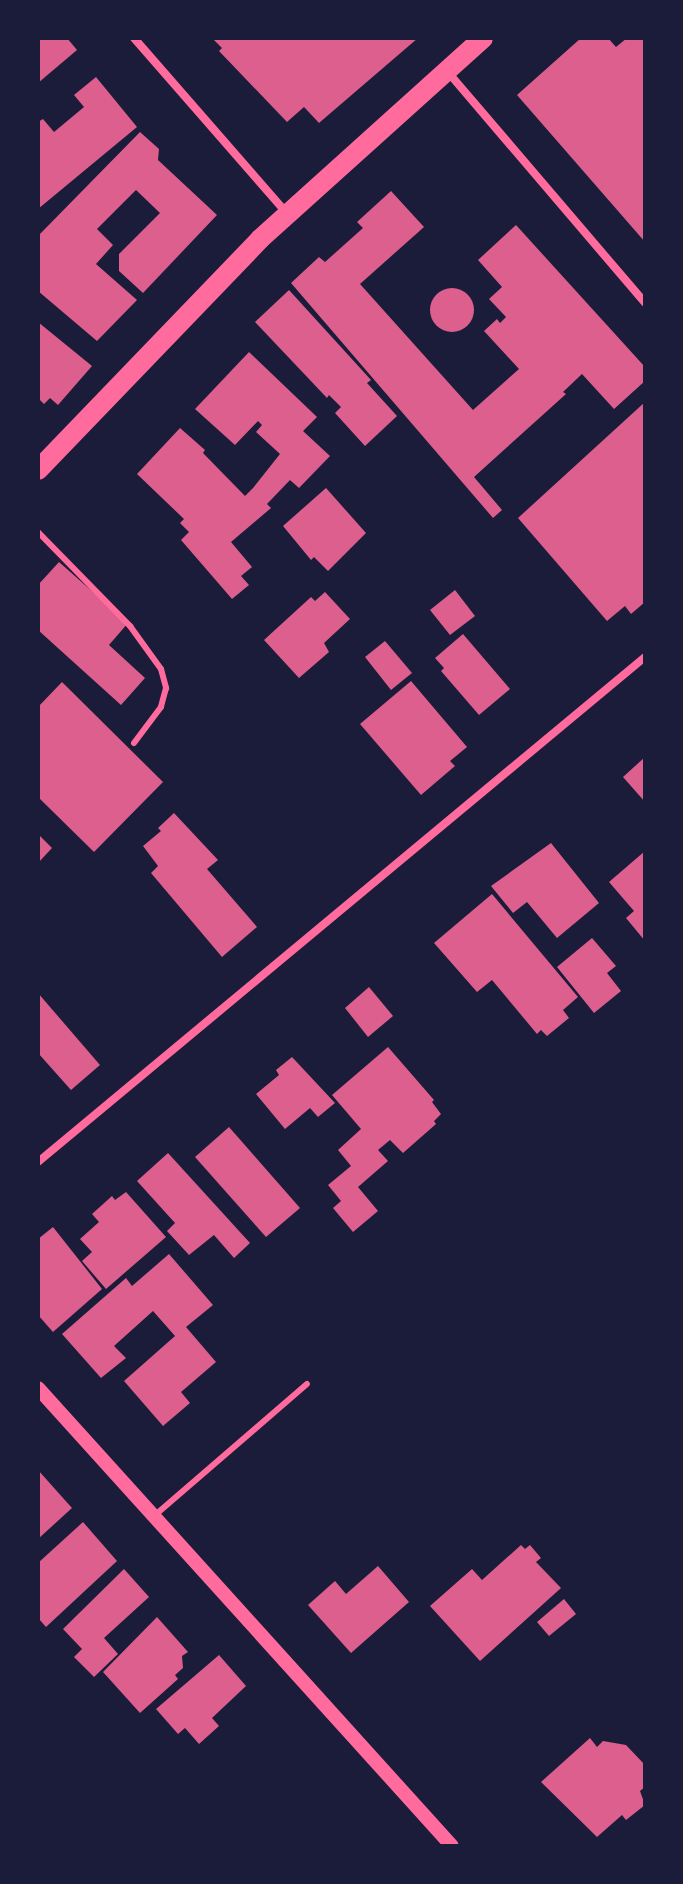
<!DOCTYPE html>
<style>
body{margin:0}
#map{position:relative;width:683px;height:1884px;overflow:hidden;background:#1b1b3a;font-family:Bitter,serif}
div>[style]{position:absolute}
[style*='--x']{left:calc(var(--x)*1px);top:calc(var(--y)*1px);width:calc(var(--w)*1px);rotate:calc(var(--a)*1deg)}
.building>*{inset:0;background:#dd5f8e}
.round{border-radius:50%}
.service>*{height:6px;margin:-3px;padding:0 3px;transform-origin:3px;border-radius:3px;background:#ff6b9d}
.minor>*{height:8px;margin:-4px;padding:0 4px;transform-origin:4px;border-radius:4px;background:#ff6b9d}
.tertiary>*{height:14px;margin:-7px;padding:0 7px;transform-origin:7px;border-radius:7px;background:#ff6b9d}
.primary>*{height:20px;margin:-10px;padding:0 10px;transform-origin:10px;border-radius:10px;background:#ff6b9d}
span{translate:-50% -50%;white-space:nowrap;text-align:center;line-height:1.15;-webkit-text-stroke:6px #1b1b3a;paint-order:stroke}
.frame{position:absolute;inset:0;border:40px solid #1b1b3a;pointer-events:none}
</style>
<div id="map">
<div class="building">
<div style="clip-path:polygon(38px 38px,67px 38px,77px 50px,38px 83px)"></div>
<div style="clip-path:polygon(212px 38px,418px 38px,319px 123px,304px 107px,287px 122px,219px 51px,222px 48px)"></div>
<div style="clip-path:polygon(581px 38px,608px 38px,616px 47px,627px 38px,645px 38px,645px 242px,517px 95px)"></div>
<div style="clip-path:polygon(96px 77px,137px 127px,38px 209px,38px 122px,43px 119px,54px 132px,84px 107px,74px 95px)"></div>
<div style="clip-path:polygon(140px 132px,159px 149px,158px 160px,217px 215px,143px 293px,119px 271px,119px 254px,160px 213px,136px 190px,97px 229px,113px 245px,96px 264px,137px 300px,97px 341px,38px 291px,38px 236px)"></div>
<div style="clip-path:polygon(391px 191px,424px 227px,360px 284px,473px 410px,519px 369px,484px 331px,497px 319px,500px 323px,506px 317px,489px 299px,502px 287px,478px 260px,516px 225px,645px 367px,645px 381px,614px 409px,582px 374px,563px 392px,566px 394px,474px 477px,502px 510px,493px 518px,291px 283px,319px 257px,325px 262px,363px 228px,357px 222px)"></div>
<div class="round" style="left:430px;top:288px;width:44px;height:44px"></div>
<div style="clip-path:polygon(289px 290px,371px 380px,367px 383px,397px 416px,365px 446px,335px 413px,341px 407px,329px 395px,327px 398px,255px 322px)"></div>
<div style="clip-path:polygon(38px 322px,92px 366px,58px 405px,50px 398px,44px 404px,38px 398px)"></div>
<div style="clip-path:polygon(249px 352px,317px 417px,303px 431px,330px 456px,299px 488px,290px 480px,267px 504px,271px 508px,231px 542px,252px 567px,241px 576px,249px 585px,232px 599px,181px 540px,189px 532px,180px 523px,184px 519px,137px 474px,180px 428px,205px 450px,203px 453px,245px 496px,253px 488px,280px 454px,256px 432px,262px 425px,258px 421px,235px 445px,195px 409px)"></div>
<div style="clip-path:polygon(645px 402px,645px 602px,631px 614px,625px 606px,607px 621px,518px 518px)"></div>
<div style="clip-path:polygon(326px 488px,366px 533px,328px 571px,314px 557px,311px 560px,283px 526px)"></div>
<div style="clip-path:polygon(59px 562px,128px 623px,109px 645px,145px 678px,121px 705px,38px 630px,38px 585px)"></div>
<div style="clip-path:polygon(455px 590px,475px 616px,450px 635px,430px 610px)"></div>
<div style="clip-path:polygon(325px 592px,350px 619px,324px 643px,329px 652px,299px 678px,264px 640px,311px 597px,315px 601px)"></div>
<div style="clip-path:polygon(463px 634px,510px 689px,479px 715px,441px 671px,444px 668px,435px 658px)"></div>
<div style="clip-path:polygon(385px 641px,412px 673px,391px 690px,365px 657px)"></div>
<div style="clip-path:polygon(411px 681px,467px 747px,450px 761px,455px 766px,421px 795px,360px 724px)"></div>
<div style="clip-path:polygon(62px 682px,163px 782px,94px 852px,38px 797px,38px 707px)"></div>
<div style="clip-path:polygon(645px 757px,645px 802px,623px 777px)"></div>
<div style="clip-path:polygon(174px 813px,218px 860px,207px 869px,257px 927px,222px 957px,151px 873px,158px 866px,143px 846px,161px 831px,158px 828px)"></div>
<div style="clip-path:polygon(38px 834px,52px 848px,38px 863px)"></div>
<div style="clip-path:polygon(551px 843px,599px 903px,557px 938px,527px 902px,513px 913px,491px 886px)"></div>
<div style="clip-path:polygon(645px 851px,645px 941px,626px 918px,634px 911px,609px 882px)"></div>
<div style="clip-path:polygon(492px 894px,578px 997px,563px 1010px,569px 1018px,547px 1036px,541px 1030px,537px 1034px,492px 980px,477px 992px,434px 943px)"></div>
<div style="clip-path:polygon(592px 938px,616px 966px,607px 973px,621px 991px,594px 1013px,557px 967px)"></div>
<div style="clip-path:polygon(369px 987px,393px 1016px,368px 1037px,345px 1008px)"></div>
<div style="clip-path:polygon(38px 993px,100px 1065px,71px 1090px,38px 1053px)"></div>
<div style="clip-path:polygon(388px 1047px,434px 1100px,432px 1102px,441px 1114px,434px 1121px,436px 1124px,403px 1153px,390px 1140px,378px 1150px,388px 1161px,358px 1187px,378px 1211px,353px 1232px,333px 1208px,341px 1201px,328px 1185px,351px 1166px,338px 1150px,361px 1129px,332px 1095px)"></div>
<div style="clip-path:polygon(292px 1057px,335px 1103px,318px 1117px,310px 1108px,285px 1129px,256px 1094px,279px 1075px,276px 1070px)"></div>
<div style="clip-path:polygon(229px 1127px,300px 1208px,266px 1237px,195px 1157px)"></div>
<div style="clip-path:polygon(168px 1153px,250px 1243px,234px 1258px,214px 1235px,189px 1255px,167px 1231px,175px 1223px,137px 1181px)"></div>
<div style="clip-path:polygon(126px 1192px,166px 1237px,106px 1289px,82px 1261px,92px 1252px,80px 1239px,99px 1222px,92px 1214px,112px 1196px,115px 1200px)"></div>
<div style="clip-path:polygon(53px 1227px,102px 1289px,53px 1332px,38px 1315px,38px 1239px)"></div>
<div style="clip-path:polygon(169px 1254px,213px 1305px,186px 1327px,216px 1362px,181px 1392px,190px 1403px,163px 1426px,124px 1381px,175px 1336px,153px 1311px,114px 1346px,126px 1358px,101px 1378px,62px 1334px,126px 1278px,132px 1286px)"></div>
<div style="clip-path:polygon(38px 1470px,72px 1508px,38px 1539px)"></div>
<div style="clip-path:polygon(83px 1522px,117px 1561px,46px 1627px,38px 1618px,38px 1563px)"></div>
<div style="clip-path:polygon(521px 1545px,525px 1549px,530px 1545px,541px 1558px,536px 1562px,561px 1588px,480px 1661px,430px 1606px,472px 1569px,482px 1580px)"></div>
<div style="clip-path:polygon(378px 1566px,409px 1602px,351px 1653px,308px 1605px,335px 1581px,346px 1594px)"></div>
<div style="clip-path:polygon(124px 1569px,149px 1597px,104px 1638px,118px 1654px,94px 1677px,74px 1657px,82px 1649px,63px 1629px)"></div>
<div style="clip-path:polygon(564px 1599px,576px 1614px,549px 1636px,537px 1622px)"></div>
<div style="clip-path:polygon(157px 1617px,188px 1652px,182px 1656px,183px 1668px,175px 1675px,178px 1679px,140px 1713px,103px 1672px)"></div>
<div style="clip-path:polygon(219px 1655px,246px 1686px,212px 1718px,219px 1726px,199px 1744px,185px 1728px,178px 1734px,156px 1709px)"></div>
<div style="clip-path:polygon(590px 1738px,597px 1747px,603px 1741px,626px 1745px,645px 1765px,645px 1787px,640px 1791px,645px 1805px,626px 1820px,622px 1815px,597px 1837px,541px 1782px)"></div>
</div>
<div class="service">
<div style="--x:38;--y:532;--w:132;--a:45.6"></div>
<div style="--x:130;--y:626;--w:53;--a:54.2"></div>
<div style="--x:161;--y:669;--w:20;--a:75"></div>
<div style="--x:166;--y:688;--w:20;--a:105"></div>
<div style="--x:161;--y:707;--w:45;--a:126.9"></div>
<div style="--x:154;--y:1516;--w:202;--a:-40.8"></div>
</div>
<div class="minor">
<div style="--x:134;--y:38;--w:231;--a:48.9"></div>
<div style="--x:447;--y:71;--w:305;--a:49.5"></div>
<div style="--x:38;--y:1162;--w:790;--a:-39.76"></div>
</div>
<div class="tertiary">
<div style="--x:38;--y:1388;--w:617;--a:47.89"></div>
</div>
<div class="primary">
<div style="--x:38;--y:470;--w:320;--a:-46.1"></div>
<div style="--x:260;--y:239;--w:300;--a:-42"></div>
</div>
<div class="frame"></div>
</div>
